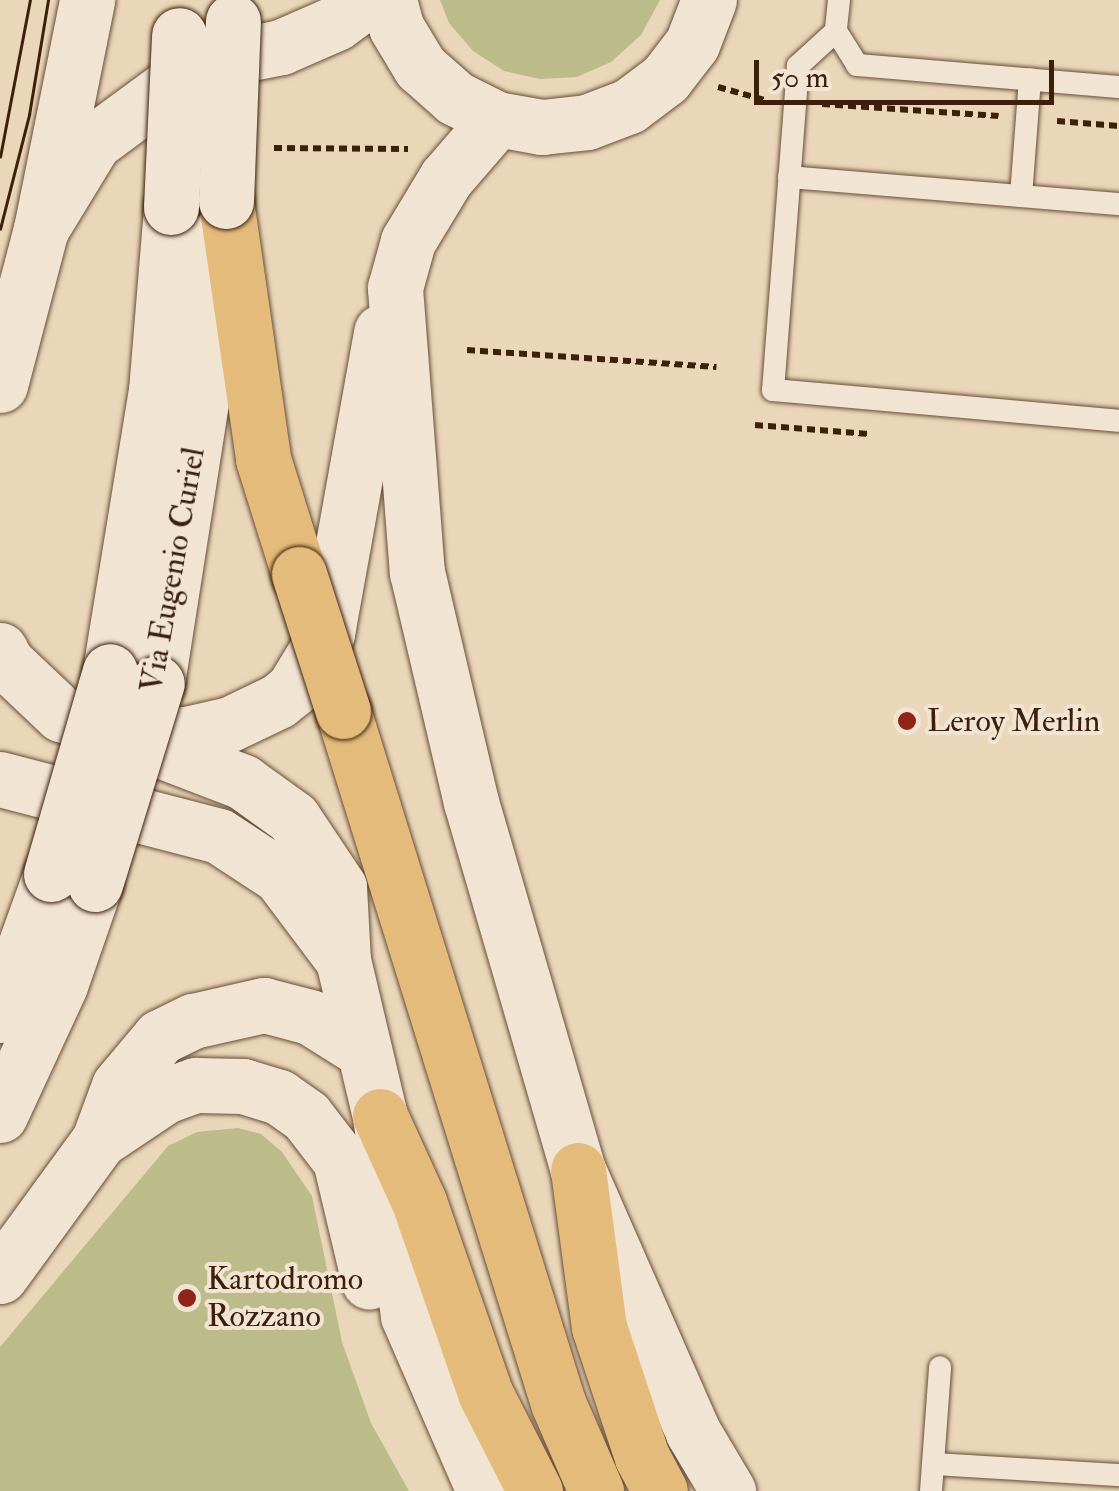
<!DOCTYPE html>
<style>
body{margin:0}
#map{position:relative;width:1119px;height:1491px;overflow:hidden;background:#ead6b9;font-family:"IM FELL Double Pica",serif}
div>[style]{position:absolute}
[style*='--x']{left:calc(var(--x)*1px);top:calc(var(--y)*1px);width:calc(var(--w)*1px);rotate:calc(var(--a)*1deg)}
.green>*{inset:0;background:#bcbc8b}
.path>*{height:6px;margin-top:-3px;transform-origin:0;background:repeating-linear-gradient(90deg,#3c200c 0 8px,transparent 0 13px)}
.roads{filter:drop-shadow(0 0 2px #684e37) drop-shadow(0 0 2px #684e37)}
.lane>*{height:22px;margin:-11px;padding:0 11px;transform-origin:11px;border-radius:11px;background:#f1e4d2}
.secondary>*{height:55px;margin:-27.5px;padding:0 27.5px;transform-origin:27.5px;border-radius:27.5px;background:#f1e4d2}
.highway>*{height:55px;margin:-27.5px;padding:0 27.5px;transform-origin:27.5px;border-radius:27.5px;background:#e5bb7c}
.tram>*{height:2.5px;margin:-1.25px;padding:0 1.25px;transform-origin:1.25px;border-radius:1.25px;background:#3c200c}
.bridges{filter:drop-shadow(0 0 2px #3c200c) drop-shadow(0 0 2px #3c200c)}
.secondary-bridge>*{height:55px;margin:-27.5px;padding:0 27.5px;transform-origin:27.5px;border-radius:27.5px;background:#f1e4d2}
.highway-bridge>*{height:55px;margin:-27.5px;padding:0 27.5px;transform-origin:27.5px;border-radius:27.5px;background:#e5bb7c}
.dots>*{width:28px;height:28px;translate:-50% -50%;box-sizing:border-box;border:5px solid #f1e4d2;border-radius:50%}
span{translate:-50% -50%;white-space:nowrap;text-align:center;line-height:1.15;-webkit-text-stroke:8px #f1e4d2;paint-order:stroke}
.street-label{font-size:32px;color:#3c200c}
.poi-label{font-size:32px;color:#3c200c}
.left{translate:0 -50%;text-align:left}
.scale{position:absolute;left:754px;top:60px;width:300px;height:45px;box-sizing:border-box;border:5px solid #3c200c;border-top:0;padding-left:12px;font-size:30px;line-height:35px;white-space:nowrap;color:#3c200c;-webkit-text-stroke:8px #f1e4d2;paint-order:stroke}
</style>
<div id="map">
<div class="green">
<div style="clip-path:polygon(440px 0,660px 0,641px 35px,611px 62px,577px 77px,540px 79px,504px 71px,473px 51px,449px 23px)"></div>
<div style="clip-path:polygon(238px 1128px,261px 1134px,282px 1152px,312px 1196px,342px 1342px,371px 1423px,409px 1491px,0 1491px,0 1347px,168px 1146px,197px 1132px)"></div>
</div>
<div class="path">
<div style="--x:718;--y:87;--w:49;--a:15.5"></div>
<div style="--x:822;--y:104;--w:177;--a:3.9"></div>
<div style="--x:1057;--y:121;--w:62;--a:4.6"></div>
<div style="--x:274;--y:148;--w:134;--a:0.4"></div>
<div style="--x:467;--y:350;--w:250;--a:3.9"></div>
<div style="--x:755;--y:425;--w:114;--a:4.5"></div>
</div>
<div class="roads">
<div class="lane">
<div style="--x:839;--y:0;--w:31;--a:96"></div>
<div style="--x:836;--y:31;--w:52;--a:137.4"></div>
<div style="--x:798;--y:66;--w:325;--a:94.4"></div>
<div style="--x:773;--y:390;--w:347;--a:5.1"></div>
<div style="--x:836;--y:31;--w:40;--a:58"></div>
<div style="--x:857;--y:65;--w:263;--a:4.8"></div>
<div style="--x:789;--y:177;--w:331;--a:4.7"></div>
<div style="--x:1021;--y:196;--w:117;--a:-85.6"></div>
<div style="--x:933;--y:1464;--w:186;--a:3.4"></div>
<div style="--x:931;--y:1491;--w:124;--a:-85.8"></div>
</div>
<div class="secondary">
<div style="--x:389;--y:0;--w:28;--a:75"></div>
<div style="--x:396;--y:27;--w:47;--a:59"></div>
<div style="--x:420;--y:67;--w:47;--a:41.5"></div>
<div style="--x:455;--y:98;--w:47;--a:26.6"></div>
<div style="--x:497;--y:119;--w:46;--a:10.1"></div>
<div style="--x:542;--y:127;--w:45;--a:-6.3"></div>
<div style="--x:587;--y:122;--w:45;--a:-20.9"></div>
<div style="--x:629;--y:106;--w:45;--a:-36.9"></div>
<div style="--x:665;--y:79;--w:44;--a:-52.4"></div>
<div style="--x:692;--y:44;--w:47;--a:-68.9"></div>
<div style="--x:497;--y:119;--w:78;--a:130.8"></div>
<div style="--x:446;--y:178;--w:74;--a:121.1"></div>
<div style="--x:408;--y:241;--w:49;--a:105.5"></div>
<div style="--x:395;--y:288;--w:285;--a:85.6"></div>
<div style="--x:417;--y:572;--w:236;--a:76.8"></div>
<div style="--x:471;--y:802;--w:383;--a:73.8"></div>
<div style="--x:578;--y:1170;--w:286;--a:66.3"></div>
<div style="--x:693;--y:1432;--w:69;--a:59.3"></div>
<div style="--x:41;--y:229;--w:102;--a:-58.7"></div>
<div style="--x:94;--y:142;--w:133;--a:-36.4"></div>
<div style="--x:201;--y:63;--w:82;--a:-11.3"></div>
<div style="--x:281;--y:47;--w:60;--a:-23.6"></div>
<div style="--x:336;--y:23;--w:39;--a:-36"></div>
<div style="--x:0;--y:385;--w:161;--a:-75.3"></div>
<div style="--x:41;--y:229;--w:234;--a:-78.6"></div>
<div style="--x:0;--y:650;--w:13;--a:63"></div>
<div style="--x:6;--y:662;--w:76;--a:43.4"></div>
<div style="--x:61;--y:714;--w:69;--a:19.5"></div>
<div style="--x:126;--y:737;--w:60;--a:-2.9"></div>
<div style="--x:186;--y:734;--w:45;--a:-12.8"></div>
<div style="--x:230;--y:724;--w:53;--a:-25.6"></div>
<div style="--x:278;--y:701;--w:19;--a:-39"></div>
<div style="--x:293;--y:689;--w:66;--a:-58.7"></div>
<div style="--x:327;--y:633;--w:306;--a:-79.8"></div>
<div style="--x:110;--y:671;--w:284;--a:-80.7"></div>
<div style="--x:156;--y:391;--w:185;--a:-85.3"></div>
<div style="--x:157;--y:683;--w:318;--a:-81.1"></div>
<div style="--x:206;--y:369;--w:139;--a:-83.4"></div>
<div style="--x:126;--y:737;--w:125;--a:21"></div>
<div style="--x:243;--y:782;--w:62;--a:35.8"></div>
<div style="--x:293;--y:818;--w:83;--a:56.3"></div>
<div style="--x:339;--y:887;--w:73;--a:86.9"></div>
<div style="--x:343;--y:960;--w:160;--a:76.7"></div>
<div style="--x:380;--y:1116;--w:202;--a:82"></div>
<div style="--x:408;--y:1316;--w:191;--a:66.5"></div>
<div style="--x:0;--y:779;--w:226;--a:14.6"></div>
<div style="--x:219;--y:836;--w:73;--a:33.3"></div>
<div style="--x:280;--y:876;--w:105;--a:53.1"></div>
<div style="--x:0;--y:1015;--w:150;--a:-70.1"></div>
<div style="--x:0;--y:1115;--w:143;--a:-65.2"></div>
<div style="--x:60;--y:985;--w:107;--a:-70.9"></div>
<div style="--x:99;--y:1140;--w:79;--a:-33.7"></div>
<div style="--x:165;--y:1096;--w:33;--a:-20"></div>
<div style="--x:196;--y:1085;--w:47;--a:1.2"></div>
<div style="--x:243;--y:1086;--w:38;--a:17"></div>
<div style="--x:279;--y:1097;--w:33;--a:35"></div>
<div style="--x:306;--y:1116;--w:56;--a:52.3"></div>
<div style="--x:340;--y:1160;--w:125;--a:76.6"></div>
<div style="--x:0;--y:1276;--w:168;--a:-53.9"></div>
<div style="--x:99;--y:1140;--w:58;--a:-69.7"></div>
<div style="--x:119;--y:1086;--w:64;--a:-50.1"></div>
<div style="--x:160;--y:1037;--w:37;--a:-26"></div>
<div style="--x:193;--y:1021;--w:73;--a:-12.7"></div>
<div style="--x:264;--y:1005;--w:48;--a:14.6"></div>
<div style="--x:310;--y:1017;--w:64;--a:32.2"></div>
</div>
<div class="highway">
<div style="--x:226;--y:201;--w:261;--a:81.8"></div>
<div style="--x:263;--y:459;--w:121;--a:72.6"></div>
<div style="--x:343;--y:711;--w:725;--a:72.74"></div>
<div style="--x:558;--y:1403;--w:96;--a:66.6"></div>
<div style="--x:380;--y:1116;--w:94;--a:65.6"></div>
<div style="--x:419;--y:1202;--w:204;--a:70.9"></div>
<div style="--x:486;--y:1395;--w:108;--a:63"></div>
<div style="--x:578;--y:1170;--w:158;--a:82.4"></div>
<div style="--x:599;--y:1327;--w:137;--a:71.7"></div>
<div style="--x:642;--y:1457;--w:38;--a:62"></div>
</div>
</div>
<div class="tram">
<div style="--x:0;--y:157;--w:160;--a:-79.2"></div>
<div style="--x:0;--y:229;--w:118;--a:-75.7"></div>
<div style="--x:29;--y:115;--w:117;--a:-80.6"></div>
</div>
<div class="bridges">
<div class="secondary-bridge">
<div style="--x:226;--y:201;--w:180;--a:-87.8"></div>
<div style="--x:171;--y:207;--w:172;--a:-87.3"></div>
<div style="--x:51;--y:874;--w:211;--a:-73.8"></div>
<div style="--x:95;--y:884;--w:210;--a:-72.9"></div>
</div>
<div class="highway-bridge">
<div style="--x:299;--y:574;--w:144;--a:72.2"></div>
</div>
</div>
<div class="dots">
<div style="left:907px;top:721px;background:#8f2418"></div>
<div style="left:187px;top:1298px;background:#8f2418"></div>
</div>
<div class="street-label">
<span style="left:173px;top:570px;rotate:-80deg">Via Eugenio Curiel</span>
</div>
<div class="poi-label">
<span class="left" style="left:927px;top:721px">Leroy Merlin</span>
<span class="left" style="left:207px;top:1298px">Kartodromo<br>Rozzano</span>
</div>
<div class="scale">50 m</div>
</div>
